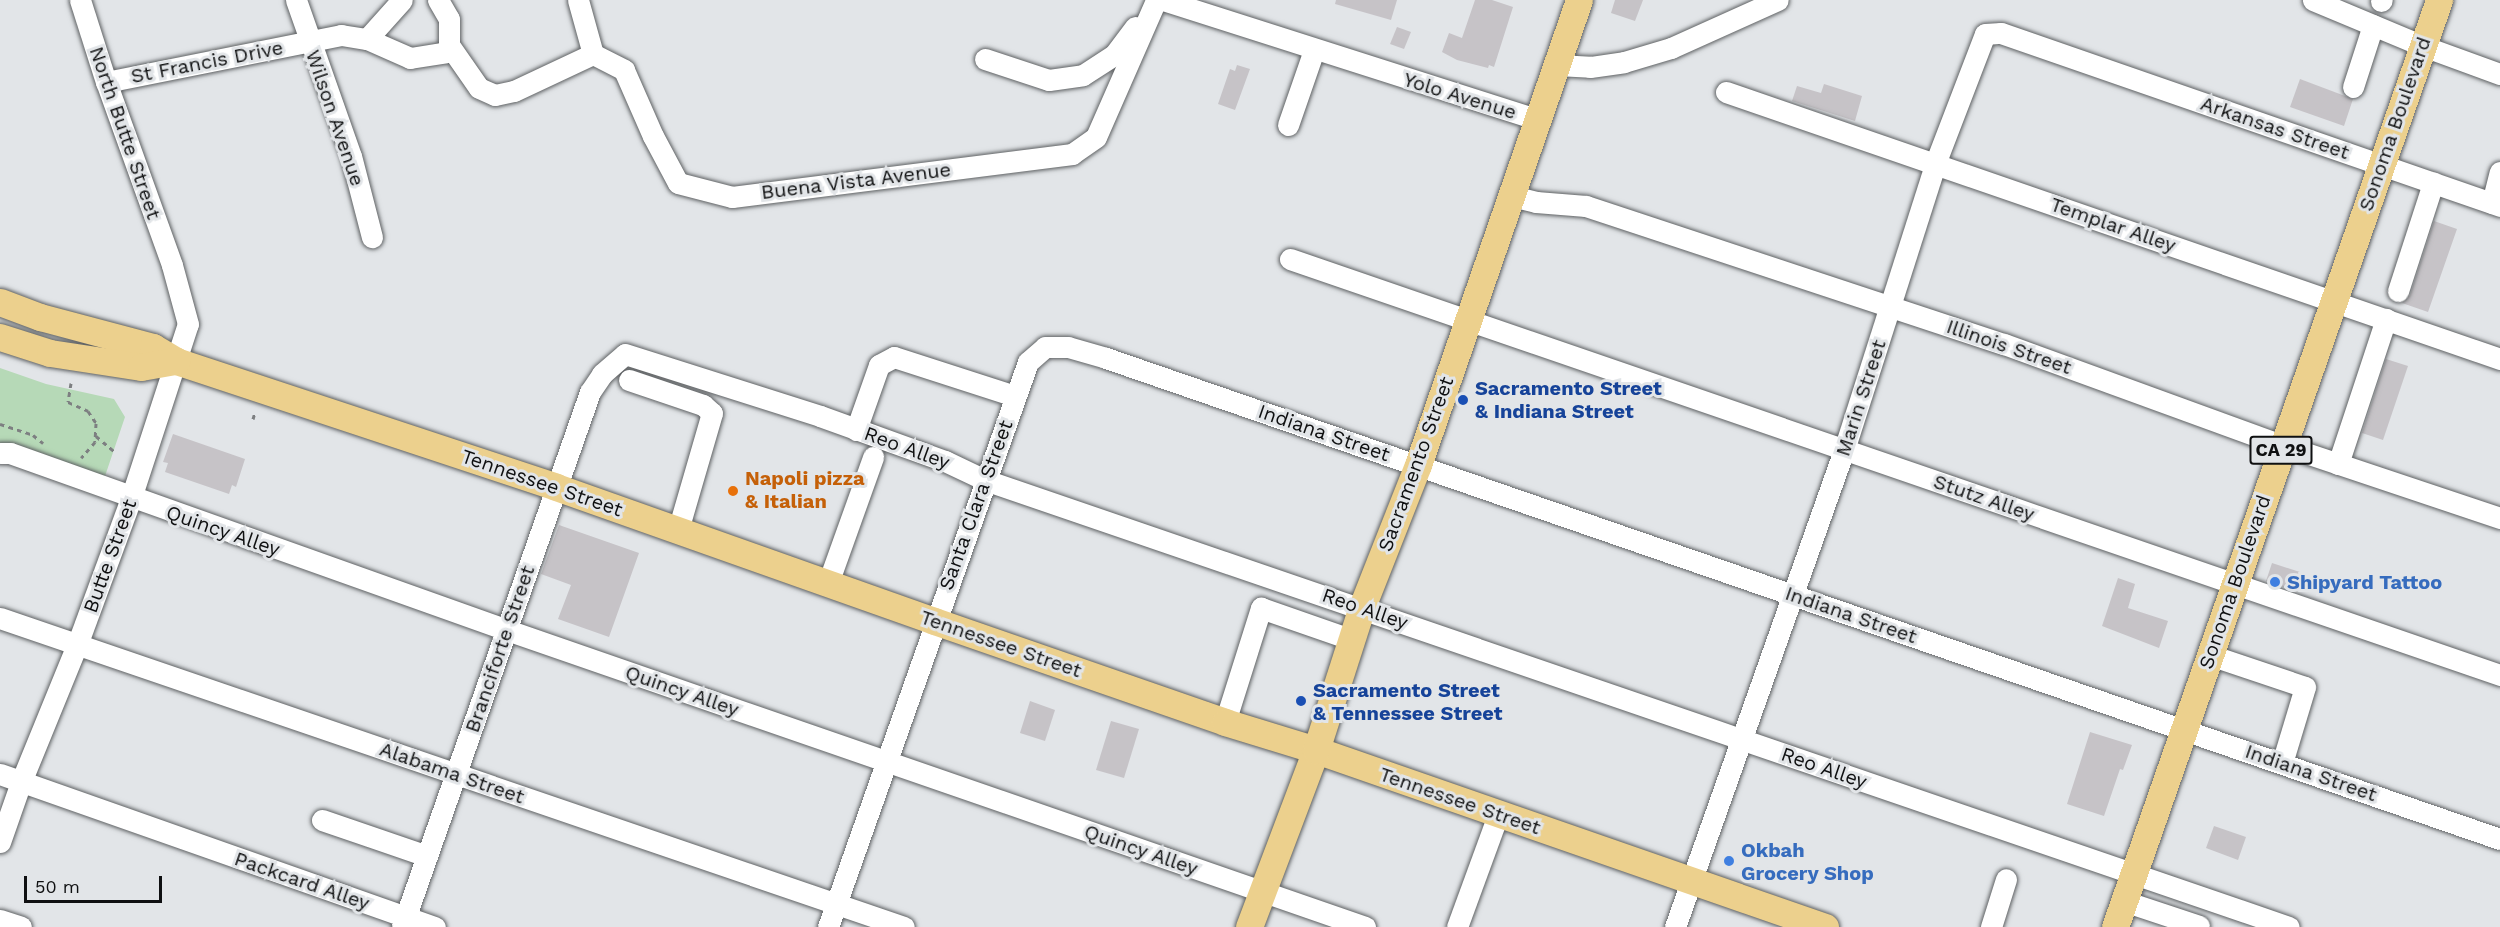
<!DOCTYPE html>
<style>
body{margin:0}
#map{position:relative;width:2500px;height:927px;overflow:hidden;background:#e2e5e8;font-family:"Work Sans",sans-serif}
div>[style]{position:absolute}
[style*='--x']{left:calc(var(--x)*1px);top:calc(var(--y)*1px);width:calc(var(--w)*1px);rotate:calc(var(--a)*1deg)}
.green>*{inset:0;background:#b6d9b7}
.building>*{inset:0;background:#c6c3c7}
.path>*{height:3px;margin-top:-1.5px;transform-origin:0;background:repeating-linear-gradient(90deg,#7d7f81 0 4.5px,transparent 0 9px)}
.roads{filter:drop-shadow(0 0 2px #5e6163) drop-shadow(0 0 2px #5e6163)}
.minor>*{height:21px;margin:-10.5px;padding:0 10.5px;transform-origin:10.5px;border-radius:10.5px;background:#fff}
.major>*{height:27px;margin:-13.5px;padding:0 13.5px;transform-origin:13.5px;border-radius:13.5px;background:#ecd08d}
.dots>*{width:16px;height:16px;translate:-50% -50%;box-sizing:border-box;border:3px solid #e2e5e8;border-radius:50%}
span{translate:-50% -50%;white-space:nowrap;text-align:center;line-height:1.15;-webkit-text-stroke:6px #e2e5e8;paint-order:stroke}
.shield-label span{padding:2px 4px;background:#e2e5e8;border:2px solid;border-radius:4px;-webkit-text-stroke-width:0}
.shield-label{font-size:18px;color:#0f1011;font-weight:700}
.street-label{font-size:20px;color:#0f1011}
.transit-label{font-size:20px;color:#164399;font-weight:700}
.left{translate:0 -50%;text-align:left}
.food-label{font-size:20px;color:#c56008;font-weight:700}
.shop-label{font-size:20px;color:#366cbe;font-weight:700}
.scale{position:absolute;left:24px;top:876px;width:138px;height:27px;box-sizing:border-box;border:3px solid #0f1011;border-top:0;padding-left:8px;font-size:18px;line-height:21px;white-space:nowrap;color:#0f1011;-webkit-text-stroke:4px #e2e5e8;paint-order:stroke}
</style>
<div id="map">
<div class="green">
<div style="clip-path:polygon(0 368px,46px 384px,114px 399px,125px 417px,102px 485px,0 447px)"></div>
</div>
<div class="building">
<div style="clip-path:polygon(1336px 0,1397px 0,1391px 20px,1335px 4px)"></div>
<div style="clip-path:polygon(1475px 0,1492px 0,1513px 7px,1494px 67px,1489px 65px,1488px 68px,1457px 60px,1442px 52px,1449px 33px,1462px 38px)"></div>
<div style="clip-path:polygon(1615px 0,1643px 0,1635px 21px,1611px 13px)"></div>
<div style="clip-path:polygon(1397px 27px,1411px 32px,1404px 49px,1390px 44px)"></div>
<div style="clip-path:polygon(1237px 65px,1250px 69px,1235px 110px,1218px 104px,1230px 69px,1235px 71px)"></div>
<div style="clip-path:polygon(2300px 79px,2353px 99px,2344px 126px,2290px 107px)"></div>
<div style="clip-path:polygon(1824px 84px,1862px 96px,1855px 121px,1792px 101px,1797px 86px,1821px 93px)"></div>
<div style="clip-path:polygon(2434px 221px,2457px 229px,2428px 312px,2402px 303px,2410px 295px)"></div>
<div style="clip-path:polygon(2386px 359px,2408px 366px,2383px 440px,2362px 433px)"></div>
<div style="clip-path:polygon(173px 434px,245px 459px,236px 487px,232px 485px,229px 494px,165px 472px,168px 463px,163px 462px)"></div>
<div style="clip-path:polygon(559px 525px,639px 553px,609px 637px,558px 619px,571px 585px,541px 574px)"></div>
<div style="clip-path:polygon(2272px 563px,2303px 573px,2297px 592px,2266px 581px)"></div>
<div style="clip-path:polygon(2118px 578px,2135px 584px,2128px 608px,2168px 621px,2159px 648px,2102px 626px)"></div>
<div style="clip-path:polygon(1030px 701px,1055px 710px,1045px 741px,1020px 733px)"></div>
<div style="clip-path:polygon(1111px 721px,1139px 729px,1124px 778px,1096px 770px)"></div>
<div style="clip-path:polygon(2090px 732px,2132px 745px,2123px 770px,2120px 769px,2104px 816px,2067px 804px)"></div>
<div style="clip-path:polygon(2214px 826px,2246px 837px,2238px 860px,2206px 848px)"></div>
</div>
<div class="path">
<div style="--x:71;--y:383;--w:19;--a:99"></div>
<div style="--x:68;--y:402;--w:22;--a:24"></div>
<div style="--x:88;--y:411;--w:14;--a:56"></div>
<div style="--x:96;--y:423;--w:19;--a:93"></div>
<div style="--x:95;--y:442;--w:21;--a:131"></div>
<div style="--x:253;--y:419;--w:7;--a:-74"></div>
<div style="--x:0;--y:424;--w:35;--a:18"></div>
<div style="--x:33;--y:435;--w:13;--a:39"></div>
<div style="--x:96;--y:436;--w:25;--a:40"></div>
</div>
<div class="roads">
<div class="minor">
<div style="--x:296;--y:0;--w:165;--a:70.6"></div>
<div style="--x:351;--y:156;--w:84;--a:75.5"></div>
<div style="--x:438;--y:0;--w:22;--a:60"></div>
<div style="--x:449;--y:19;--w:26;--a:90"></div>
<div style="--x:578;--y:0;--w:56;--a:74.5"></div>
<div style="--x:593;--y:54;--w:35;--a:27"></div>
<div style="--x:624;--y:70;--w:72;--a:66.3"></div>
<div style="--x:653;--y:136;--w:53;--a:62"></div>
<div style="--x:678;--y:183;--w:56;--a:14.5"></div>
<div style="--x:732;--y:197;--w:343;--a:-7.2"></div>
<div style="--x:1072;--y:154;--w:29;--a:-35"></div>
<div style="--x:1096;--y:137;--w:150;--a:-66.3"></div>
<div style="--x:1163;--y:0;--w:394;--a:17.7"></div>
<div style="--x:2313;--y:0;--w:119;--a:22.7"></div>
<div style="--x:2423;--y:46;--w:82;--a:20"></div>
<div style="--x:2381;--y:1;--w:1;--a:-45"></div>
<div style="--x:367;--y:39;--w:52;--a:-48.1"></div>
<div style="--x:449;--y:45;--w:52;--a:55.1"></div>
<div style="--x:479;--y:88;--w:17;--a:24"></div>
<div style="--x:495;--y:95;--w:19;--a:-12"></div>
<div style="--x:514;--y:91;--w:87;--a:-25.1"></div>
<div style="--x:985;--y:59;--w:67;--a:18.2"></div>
<div style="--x:1049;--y:80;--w:34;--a:-8"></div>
<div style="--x:1083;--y:75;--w:37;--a:-33"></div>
<div style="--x:1114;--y:55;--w:35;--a:-53"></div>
<div style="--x:1557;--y:65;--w:33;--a:3"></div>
<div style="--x:1590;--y:67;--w:34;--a:-8"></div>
<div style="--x:1624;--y:62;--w:49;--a:-16.6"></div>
<div style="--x:1671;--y:48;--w:117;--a:-24.2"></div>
<div style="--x:106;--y:82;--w:240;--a:-11.3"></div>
<div style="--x:341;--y:35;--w:26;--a:9"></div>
<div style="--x:367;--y:39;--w:47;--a:23.8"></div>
<div style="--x:410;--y:58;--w:36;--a:-9"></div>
<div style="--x:446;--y:52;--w:8;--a:-67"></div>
<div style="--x:2353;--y:87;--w:65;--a:-72.1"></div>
<div style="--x:1726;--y:92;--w:819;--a:19.03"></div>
<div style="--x:1288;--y:125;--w:79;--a:-70.9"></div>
<div style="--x:1512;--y:196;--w:25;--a:14"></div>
<div style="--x:1536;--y:202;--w:50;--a:4.6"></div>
<div style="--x:1586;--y:206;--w:440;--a:18.3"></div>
<div style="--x:2004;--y:344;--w:296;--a:20"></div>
<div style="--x:2282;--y:445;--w:230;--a:18.5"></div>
<div style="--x:2492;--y:203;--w:32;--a:-76"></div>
<div style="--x:1290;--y:259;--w:1280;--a:18.97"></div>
<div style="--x:2398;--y:291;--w:114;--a:-72"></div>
<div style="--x:629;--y:380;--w:78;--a:18.7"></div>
<div style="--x:703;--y:405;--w:12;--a:42"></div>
<div style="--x:712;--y:413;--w:122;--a:106.2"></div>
<div style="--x:856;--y:430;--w:69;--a:-70.5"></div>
<div style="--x:879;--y:365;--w:17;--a:-28"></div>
<div style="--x:894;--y:357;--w:127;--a:17.9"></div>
<div style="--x:0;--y:453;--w:10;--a:0"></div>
<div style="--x:10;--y:453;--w:528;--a:19.6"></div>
<div style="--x:507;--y:630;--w:908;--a:19.09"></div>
<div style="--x:2338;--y:464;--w:153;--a:-71.7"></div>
<div style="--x:828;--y:583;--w:134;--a:-70.3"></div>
<div style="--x:0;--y:618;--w:955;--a:18.87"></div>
<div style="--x:2210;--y:655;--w:100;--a:18.6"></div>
<div style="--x:2305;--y:687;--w:79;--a:106.8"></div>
<div style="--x:1225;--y:722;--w:120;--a:-72.5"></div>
<div style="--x:1261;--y:608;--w:97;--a:19.2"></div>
<div style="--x:0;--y:774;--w:461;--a:19.4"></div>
<div style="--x:322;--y:820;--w:111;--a:18.9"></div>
<div style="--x:0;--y:842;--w:64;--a:-70.7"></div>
<div style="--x:21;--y:782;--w:148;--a:-67.8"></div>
<div style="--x:77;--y:645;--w:157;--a:-69.8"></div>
<div style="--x:131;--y:498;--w:183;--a:-71.9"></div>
<div style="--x:188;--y:324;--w:61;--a:-105.2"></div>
<div style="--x:172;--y:265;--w:195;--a:-109.8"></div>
<div style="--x:106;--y:82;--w:86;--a:-107.6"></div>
<div style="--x:2124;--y:901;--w:79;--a:18.4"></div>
<div style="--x:0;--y:920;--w:22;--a:18"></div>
<div style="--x:402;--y:927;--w:567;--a:-70.64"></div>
<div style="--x:590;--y:392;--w:22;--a:-56"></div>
<div style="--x:602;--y:374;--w:30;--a:-41"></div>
<div style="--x:625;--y:354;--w:205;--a:17.6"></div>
<div style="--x:820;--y:416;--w:133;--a:19.8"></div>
<div style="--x:945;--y:461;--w:44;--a:25.4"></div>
<div style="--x:985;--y:480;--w:1378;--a:18.92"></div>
<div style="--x:828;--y:927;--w:599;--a:-70.51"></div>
<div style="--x:1028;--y:362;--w:23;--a:-41"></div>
<div style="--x:1045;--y:347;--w:23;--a:0"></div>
<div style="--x:1068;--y:347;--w:40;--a:16"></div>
<div style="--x:1106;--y:358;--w:1475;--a:19.04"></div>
<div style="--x:1457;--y:927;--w:119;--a:-69.9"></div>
<div style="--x:1675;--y:927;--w:506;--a:-70.49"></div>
<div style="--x:1844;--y:450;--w:300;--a:-72.3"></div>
<div style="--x:1935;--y:164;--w:139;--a:-69"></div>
<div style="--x:1985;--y:34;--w:16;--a:-4"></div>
<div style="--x:2001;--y:33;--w:528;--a:19.12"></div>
<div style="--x:1991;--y:927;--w:50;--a:-72.6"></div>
</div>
<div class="major">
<div style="--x:0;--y:302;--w:43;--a:20.6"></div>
<div style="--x:40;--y:317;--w:117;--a:14.9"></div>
<div style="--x:153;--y:347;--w:27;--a:31"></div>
<div style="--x:176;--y:361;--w:400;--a:18.3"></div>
<div style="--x:556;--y:487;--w:401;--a:19.5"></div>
<div style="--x:934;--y:621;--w:308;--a:19.1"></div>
<div style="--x:1225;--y:722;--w:95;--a:17.1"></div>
<div style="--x:1316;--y:750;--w:539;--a:19.17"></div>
<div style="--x:0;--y:337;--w:52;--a:17.7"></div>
<div style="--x:50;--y:353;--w:92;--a:8.7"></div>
<div style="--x:141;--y:367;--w:36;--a:-10"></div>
<div style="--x:1249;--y:927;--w:189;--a:-69.3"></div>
<div style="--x:1316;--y:750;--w:150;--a:-72.2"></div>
<div style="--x:1362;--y:607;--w:153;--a:-68.5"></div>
<div style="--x:1418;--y:465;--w:492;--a:-70.9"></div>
<div style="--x:2115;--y:927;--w:982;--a:-70.73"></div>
</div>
</div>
<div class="dots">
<div style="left:1463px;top:400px;background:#1a4fb4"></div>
<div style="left:733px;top:491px;background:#e8710a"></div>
<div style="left:2275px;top:582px;background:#3f7fe0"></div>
<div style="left:1301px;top:701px;background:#1a4fb4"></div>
<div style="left:1729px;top:861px;background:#3f7fe0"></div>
</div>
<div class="shield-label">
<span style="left:2281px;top:450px">CA 29</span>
</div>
<div class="street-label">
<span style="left:207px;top:62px;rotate:-11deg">St Francis Drive</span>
<span style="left:1460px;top:96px;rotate:17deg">Yolo Avenue</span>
<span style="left:335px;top:118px;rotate:71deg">Wilson Avenue</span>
<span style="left:2395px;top:124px;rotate:-71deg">Sonoma Boulevard</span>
<span style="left:2275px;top:128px;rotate:19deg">Arkansas Street</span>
<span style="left:125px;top:133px;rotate:71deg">North Butte Street</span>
<span style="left:856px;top:181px;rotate:-7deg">Buena Vista Avenue</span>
<span style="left:2113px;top:225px;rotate:19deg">Templar Alley</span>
<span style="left:2009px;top:347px;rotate:19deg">Illinois Street</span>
<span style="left:1861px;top:398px;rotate:-72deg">Marin Street</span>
<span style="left:1324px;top:433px;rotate:19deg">Indiana Street</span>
<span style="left:907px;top:448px;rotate:20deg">Reo Alley</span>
<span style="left:1416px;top:464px;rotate:-70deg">Sacramento Street</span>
<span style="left:542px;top:483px;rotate:19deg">Tennessee Street</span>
<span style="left:1984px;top:498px;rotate:19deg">Stutz Alley</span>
<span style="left:976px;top:505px;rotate:-70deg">Santa Clara Street</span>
<span style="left:223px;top:531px;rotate:19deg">Quincy Alley</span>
<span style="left:110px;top:556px;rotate:-70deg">Butte Street</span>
<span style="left:2235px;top:582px;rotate:-71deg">Sonoma Boulevard</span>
<span style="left:1365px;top:609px;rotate:19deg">Reo Alley</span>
<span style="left:1851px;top:615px;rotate:19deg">Indiana Street</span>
<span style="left:1001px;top:644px;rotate:19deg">Tennessee Street</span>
<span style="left:500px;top:649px;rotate:-71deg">Branciforte Street</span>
<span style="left:682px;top:691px;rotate:19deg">Quincy Alley</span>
<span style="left:1824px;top:768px;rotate:19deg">Reo Alley</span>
<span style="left:452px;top:773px;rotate:19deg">Alabama Street</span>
<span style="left:2311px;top:773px;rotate:19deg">Indiana Street</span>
<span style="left:1460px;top:801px;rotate:19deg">Tennessee Street</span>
<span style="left:1141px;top:850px;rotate:19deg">Quincy Alley</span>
<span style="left:302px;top:881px;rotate:19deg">Packcard Alley</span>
</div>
<div class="transit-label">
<span class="left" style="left:1475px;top:400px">Sacramento Street<br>&amp; Indiana Street</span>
<span class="left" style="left:1313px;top:702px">Sacramento Street<br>&amp; Tennessee Street</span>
</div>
<div class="food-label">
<span class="left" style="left:745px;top:490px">Napoli pizza<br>&amp; Italian</span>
</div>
<div class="shop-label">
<span class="left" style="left:2287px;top:582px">Shipyard Tattoo</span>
<span class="left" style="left:1741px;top:862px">Okbah<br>Grocery Shop</span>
</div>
<div class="scale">50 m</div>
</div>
